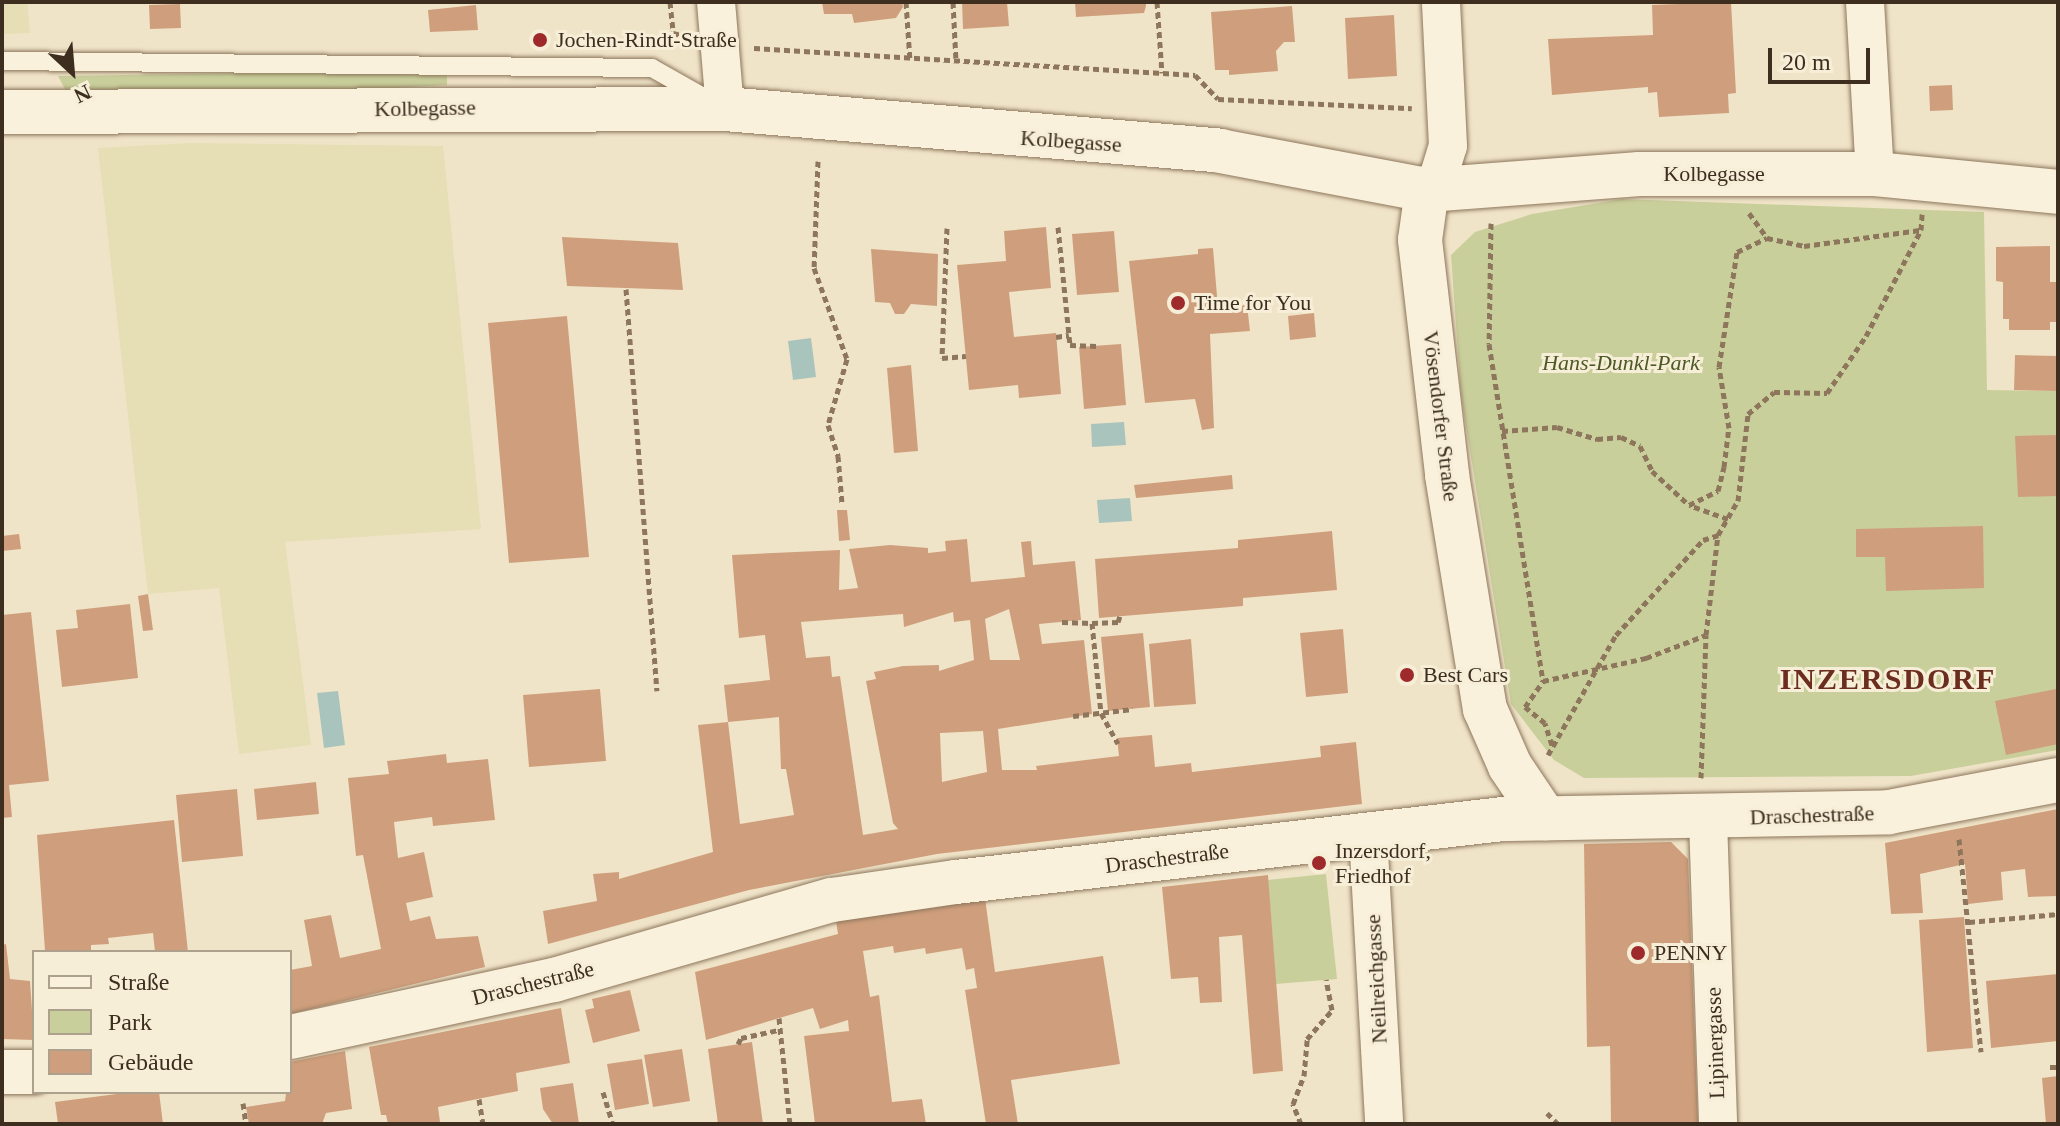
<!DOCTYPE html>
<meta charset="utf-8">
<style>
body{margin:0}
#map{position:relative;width:2060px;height:1126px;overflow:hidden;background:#f0e4c8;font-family:Georgia,serif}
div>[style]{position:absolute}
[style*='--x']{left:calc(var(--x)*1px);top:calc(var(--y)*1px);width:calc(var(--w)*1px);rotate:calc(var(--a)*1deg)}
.farmland>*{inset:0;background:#e6deb5}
.green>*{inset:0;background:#c9cf9b}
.water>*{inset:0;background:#a9c4bc}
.building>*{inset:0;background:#cf9f7d}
.path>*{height:5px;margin-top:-2.5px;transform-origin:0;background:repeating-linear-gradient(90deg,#8d765c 0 6px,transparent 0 10px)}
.roads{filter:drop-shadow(0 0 2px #8d765c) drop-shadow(0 0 2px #8d765c)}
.service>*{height:18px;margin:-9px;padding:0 9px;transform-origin:9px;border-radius:9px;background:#faf1dc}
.minor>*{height:38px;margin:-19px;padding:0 19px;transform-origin:19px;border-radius:19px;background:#faf1dc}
.tertiary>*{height:44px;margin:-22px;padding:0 22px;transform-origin:22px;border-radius:22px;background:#faf1dc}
.secondary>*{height:44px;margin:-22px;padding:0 22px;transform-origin:22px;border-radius:22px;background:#faf1dc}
.dots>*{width:22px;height:22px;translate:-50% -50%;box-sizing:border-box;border:4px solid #f7eed8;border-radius:50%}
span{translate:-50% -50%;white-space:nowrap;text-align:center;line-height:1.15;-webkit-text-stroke:6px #f7eed8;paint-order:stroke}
.poi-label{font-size:22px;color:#3d2e20}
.left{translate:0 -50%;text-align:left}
.street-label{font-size:22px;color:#3d2e20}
.park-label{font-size:22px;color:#4d5a26;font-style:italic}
.district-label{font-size:30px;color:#6b2e1e;font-weight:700;letter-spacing:2px}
.frame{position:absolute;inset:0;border:4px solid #3d2e20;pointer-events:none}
.legend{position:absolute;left:32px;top:950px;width:260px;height:144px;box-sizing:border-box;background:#f7eed8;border:2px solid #ada18e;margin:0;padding:10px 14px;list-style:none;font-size:24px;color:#3d2e20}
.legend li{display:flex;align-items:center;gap:16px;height:40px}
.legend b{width:40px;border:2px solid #ada18e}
.north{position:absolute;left:32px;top:32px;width:80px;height:80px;-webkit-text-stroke:6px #f7eed8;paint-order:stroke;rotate:154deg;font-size:22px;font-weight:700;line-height:32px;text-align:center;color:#3d2e20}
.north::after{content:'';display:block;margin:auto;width:28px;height:36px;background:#3d2e20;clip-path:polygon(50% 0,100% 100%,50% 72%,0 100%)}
.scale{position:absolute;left:1768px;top:48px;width:102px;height:36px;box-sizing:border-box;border:4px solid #3d2e20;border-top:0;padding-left:10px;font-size:24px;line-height:28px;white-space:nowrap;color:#3d2e20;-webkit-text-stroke:6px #f7eed8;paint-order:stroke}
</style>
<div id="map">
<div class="farmland">
<div style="clip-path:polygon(2px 2px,27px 2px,30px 33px,2px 34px)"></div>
<div style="clip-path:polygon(190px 143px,443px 146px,481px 529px,285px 542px,311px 745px,239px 754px,219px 588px,148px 594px,98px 148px)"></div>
</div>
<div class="green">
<div style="clip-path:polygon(253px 73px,340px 73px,447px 75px,447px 85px,379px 89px,68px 95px,58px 76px)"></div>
<div style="clip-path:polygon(1622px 199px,1984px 212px,1987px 390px,2058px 391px,2058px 750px,1911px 776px,1584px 778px,1554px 760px,1511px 704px,1461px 395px,1451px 255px,1475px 232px,1532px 214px)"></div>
<div style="clip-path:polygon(1326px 874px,1337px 979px,1276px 984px,1268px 880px)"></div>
</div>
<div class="water">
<div style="clip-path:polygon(811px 338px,816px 377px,793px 380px,788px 341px)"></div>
<div style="clip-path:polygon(1124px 422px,1126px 445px,1092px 447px,1091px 424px)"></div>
<div style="clip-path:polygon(1130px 498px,1132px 521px,1099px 523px,1097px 500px)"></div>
<div style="clip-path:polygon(338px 691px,345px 745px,324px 748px,317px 693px)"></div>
</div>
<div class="building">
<div style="clip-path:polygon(822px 2px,902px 2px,903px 7px,896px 18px,854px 23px,852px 14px,824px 14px)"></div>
<div style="clip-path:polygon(962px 2px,1007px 2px,1009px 26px,963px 29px)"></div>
<div style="clip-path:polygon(1075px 2px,1146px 2px,1146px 6px,1144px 13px,1076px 17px)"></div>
<div style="clip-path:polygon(1731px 2px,1736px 93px,1728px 94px,1729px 113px,1659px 117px,1657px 92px,1648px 93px,1648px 87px,1552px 95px,1548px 39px,1653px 35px,1652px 5px)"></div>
<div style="clip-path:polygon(180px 4px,181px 28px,150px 29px,149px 5px)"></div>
<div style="clip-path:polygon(476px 5px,478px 30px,430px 32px,428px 10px)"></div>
<div style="clip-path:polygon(1292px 6px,1295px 42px,1284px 42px,1276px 51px,1278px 71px,1229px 75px,1229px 70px,1215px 70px,1211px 12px)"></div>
<div style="clip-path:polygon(1394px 15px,1397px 76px,1348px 79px,1345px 18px)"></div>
<div style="clip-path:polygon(1952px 85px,1953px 110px,1930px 111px,1929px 86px)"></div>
<div style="clip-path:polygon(1046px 227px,1051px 288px,1009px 292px,1014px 337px,1056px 333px,1061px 394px,1019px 398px,1018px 385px,969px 390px,957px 265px,1006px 261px,1004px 231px)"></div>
<div style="clip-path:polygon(1114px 231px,1119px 292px,1077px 295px,1072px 234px)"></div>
<div style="clip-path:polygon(562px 237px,678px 243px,683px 290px,567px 286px)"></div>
<div style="clip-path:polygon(2050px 246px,2050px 282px,2058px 282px,2056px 322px,2050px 322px,2050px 330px,2009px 330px,2009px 319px,2003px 319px,2003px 282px,1996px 281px,1996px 247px)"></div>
<div style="clip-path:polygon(1213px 248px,1218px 308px,1247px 305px,1250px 331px,1210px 334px,1214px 428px,1202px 430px,1195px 399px,1145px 403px,1129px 261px,1198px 254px,1198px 249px)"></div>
<div style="clip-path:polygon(871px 249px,938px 254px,937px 306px,911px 304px,904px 314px,895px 314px,890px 303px,875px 302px)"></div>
<div style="clip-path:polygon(1314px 313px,1316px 337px,1290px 340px,1288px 316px)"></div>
<div style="clip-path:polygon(567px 316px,589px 557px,509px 563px,488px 323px)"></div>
<div style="clip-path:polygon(1121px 344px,1126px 405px,1084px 409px,1079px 347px)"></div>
<div style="clip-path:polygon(2015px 355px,2058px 356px,2058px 391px,2014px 390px)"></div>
<div style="clip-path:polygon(911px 365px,918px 451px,894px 453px,887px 368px)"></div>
<div style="clip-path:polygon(2058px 435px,2058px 496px,2018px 497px,2015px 436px)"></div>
<div style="clip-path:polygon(1232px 475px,1233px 489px,1136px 498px,1134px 485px)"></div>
<div style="clip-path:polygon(837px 510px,847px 510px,850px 540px,839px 541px)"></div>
<div style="clip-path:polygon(1983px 526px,1984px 588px,1886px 591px,1885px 557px,1856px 557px,1856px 529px)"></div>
<div style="clip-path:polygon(1332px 531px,1337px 590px,1243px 598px,1243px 606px,1099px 618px,1095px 559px,1238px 548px,1238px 540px)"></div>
<div style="clip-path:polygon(19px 534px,21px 549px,2px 551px,2px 536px)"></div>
<div style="clip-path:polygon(evenodd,967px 539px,971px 582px,1025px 577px,1021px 542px,1031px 541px,1033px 565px,1075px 561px,1081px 620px,1039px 624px,1042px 644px,1084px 640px,1092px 714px,998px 729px,1002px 770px,1037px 770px,1036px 766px,1119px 756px,1117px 738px,1152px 735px,1155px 767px,1191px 763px,1192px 772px,1321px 757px,1320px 746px,1356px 742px,1362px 804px,937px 854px,749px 890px,548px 944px,543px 911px,597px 901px,593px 874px,619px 872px,619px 879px,713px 852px,698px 725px,728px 722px,740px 824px,794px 815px,786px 769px,781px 769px,779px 717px,728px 722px,724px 685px,770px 680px,765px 635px,739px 638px,732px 555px,840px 550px,839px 590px,858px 588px,849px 549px,890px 545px,928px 548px,928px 553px,946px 551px,945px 541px,967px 539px,1009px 609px,1020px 660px,990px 660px,985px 619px,1009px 609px,967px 539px,953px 612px,954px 622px,970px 620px,974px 660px,939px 671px,939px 665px,903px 666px,874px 672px,876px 679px,866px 681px,893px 823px,898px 829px,863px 835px,840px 676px,832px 677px,830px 656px,806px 658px,801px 622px,903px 614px,904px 627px,953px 612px,967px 539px,983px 731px,987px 772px,942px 782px,940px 733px,983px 731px)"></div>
<div style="clip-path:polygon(148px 594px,153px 630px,143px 631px,138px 596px)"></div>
<div style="clip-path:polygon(130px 604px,138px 678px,62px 687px,56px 630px,78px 628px,76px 610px)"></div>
<div style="clip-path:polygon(31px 612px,49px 781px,9px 785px,12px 817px,2px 818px,2px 615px)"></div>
<div style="clip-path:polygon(1343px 629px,1348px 693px,1306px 697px,1300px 633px)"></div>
<div style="clip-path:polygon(1143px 633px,1150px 707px,1108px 711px,1101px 637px)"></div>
<div style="clip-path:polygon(1191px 639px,1196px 704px,1154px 707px,1149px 644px)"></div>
<div style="clip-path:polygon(600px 689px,606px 761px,529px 767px,523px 695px)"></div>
<div style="clip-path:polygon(2056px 689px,2058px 744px,2006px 755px,1995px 701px)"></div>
<div style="clip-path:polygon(446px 754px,447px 763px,488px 759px,495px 820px,433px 826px,432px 817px,394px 822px,398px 858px,424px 852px,433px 897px,406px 903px,410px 921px,430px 916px,436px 939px,478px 936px,485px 967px,290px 1014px,290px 970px,312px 966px,304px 920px,331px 915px,340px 958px,381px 949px,363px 855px,356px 856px,348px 778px,389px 774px,387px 761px)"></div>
<div style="clip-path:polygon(316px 782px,319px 814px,257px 820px,254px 789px)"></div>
<div style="clip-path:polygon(237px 789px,243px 856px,182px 862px,176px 795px)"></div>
<div style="clip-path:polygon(2058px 809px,2058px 896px,2028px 897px,2025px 869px,2001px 872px,2003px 900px,1968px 904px,1965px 864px,1920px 874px,1923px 913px,1891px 914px,1885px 843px)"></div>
<div style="clip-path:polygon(174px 820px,188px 952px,155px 952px,153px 933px,108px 938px,109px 944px,91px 945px,91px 952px,45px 951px,37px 835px)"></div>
<div style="clip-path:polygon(1671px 842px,1688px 859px,1698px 1124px,1611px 1124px,1610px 1046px,1587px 1047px,1584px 844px)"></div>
<div style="clip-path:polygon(1268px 875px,1283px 1071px,1253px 1074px,1242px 935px,1219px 937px,1222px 1002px,1200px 1003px,1198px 977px,1171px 979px,1162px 887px)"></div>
<div style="clip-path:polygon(985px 898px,995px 972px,1103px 956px,1120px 1064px,1011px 1080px,1018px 1124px,986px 1124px,965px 990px,977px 988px,974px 968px,966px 970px,962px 948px,926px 954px,925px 948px,894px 953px,893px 946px,863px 951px,870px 997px,879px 995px,892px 1102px,922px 1099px,926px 1124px,815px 1124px,804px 1036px,849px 1031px,848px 1020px,820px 1029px,813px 1008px,706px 1040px,695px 972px,838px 934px,836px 921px)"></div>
<div style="clip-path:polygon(1964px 917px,1973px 1048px,1927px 1052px,1919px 920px)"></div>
<div style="clip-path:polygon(6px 944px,10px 979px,30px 981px,34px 1040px,2px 1039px,2px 945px)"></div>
<div style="clip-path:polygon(2058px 974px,2058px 1041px,1991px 1048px,1986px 981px)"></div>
<div style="clip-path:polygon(630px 990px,640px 1031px,593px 1043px,585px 1010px,594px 1008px,592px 999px)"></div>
<div style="clip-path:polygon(561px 1008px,570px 1063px,516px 1073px,518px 1091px,438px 1107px,440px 1122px,388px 1124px,386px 1115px,381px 1115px,369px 1047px)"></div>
<div style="clip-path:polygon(752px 1042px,763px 1124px,718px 1124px,708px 1049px)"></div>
<div style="clip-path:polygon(682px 1049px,690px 1101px,653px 1107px,644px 1055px)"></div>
<div style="clip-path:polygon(345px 1051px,352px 1109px,326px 1113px,322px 1124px,249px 1124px,246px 1107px,285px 1101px,290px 1062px)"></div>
<div style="clip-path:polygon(642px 1059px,649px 1104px,615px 1110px,607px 1064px)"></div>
<div style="clip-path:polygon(2058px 1076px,2058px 1123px,2046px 1124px,2042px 1078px)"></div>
<div style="clip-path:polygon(573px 1083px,579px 1124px,553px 1124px,543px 1109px,540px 1088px)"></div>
<div style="clip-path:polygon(132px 1092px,159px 1092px,163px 1124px,58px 1124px,55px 1102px)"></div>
</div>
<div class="path">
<div style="--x:670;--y:2;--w:31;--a:84"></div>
<div style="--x:906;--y:2;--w:59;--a:86.1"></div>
<div style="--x:953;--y:2;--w:60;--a:87.1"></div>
<div style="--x:1157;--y:2;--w:71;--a:86"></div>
<div style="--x:655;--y:44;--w:21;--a:-31"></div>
<div style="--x:673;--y:33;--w:13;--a:13"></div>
<div style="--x:754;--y:48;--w:442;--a:3.5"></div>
<div style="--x:1195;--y:75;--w:33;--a:46"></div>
<div style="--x:1218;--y:99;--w:194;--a:2.7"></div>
<div style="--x:818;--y:161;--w:107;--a:92.1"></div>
<div style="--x:814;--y:268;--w:97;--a:70.1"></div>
<div style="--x:847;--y:359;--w:69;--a:106.1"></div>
<div style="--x:828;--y:425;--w:33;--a:72"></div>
<div style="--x:838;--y:456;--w:48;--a:85.2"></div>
<div style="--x:1749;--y:213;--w:31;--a:54"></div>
<div style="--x:1767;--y:238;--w:38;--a:12"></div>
<div style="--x:1804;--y:246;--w:117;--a:-7.9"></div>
<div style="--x:1491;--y:223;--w:121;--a:90.9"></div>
<div style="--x:1489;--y:344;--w:341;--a:80.9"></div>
<div style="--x:1058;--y:227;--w:119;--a:84.2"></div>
<div style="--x:1070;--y:345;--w:27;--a:2"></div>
<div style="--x:947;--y:228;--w:130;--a:92.2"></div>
<div style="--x:942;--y:358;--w:24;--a:-5"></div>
<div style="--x:626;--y:289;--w:403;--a:85.6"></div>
<div style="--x:1056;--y:337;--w:13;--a:-9"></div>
<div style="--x:1502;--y:431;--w:55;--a:-4.2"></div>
<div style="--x:1557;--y:427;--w:42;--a:16.7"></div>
<div style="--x:1597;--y:439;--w:24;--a:-5"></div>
<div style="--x:1621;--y:437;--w:21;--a:25"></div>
<div style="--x:1640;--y:446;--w:28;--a:64"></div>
<div style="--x:1652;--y:471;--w:50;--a:42.6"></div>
<div style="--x:1728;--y:519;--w:41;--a:-160.3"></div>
<div style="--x:1689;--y:505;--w:32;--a:-26"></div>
<div style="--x:1718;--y:491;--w:25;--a:-76"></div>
<div style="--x:1724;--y:467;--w:39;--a:-83"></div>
<div style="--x:1729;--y:428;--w:62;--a:-99.3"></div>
<div style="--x:1719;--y:367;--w:116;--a:-81.1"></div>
<div style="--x:1737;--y:252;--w:33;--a:-25"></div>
<div style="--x:1062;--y:622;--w:30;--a:2"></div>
<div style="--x:1092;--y:623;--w:90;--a:84.3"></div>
<div style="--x:1101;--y:713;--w:35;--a:61"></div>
<div style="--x:1092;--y:623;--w:26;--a:-2"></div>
<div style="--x:1118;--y:622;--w:6;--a:-72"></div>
<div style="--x:1073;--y:716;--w:60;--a:-6.7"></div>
<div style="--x:1552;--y:745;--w:23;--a:-108"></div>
<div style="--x:1545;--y:723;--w:26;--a:-141"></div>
<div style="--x:1525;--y:707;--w:32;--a:-55"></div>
<div style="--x:1543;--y:681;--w:106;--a:-12.6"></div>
<div style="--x:1646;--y:658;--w:64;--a:-21"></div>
<div style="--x:1548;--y:755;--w:138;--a:-60.5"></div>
<div style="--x:1616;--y:635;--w:129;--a:-47.5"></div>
<div style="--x:1703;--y:540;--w:16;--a:-18"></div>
<div style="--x:1701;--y:778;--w:143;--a:-88"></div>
<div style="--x:1706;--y:635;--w:101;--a:-83.2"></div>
<div style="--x:1718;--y:535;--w:39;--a:-60"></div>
<div style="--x:1738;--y:501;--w:88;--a:-83.4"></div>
<div style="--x:1748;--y:414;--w:34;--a:-40"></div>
<div style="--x:1774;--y:392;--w:53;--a:1.1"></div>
<div style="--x:1827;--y:393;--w:69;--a:-55.6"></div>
<div style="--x:1866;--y:336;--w:119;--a:-62.6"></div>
<div style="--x:1921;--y:230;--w:16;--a:-86"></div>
<div style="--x:1959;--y:839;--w:214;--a:84.1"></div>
<div style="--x:1969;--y:922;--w:89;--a:-5.1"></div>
<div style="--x:779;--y:1018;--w:107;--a:84.1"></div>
<div style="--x:738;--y:1044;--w:7;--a:-63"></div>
<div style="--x:741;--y:1038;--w:39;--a:-12"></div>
<div style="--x:2050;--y:1067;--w:8;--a:0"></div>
<div style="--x:603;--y:1092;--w:34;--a:73"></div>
<div style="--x:479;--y:1099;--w:25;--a:81"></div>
<div style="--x:243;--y:1103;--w:21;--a:82"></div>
<div style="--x:1547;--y:1113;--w:16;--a:45"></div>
<div style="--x:401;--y:1123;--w:1;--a:90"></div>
<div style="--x:1301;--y:1124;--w:22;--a:-112"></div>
<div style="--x:1293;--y:1104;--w:30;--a:-69"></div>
<div style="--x:1304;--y:1076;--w:37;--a:-85"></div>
<div style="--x:1307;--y:1039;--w:38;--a:-49"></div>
<div style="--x:1332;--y:1010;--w:31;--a:-101"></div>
</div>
<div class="roads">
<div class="service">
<div style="--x:2;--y:61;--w:650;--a:0.62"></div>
<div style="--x:652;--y:68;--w:61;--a:29.5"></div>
</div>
<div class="minor">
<div style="--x:716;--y:2;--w:107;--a:85.2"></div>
<div style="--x:1865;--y:2;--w:172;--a:86.7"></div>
<div style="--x:1427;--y:190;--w:19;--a:-51"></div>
<div style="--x:1439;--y:175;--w:30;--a:-73"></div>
<div style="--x:1448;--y:146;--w:144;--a:-92.8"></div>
<div style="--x:1708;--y:819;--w:305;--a:88.1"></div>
<div style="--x:1368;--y:834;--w:290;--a:86.8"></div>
</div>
<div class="tertiary">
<div style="--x:1427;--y:190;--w:50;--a:98"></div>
<div style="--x:1420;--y:240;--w:237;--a:83.4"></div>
<div style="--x:1447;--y:475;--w:237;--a:80.8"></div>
<div style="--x:1485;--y:709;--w:62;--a:66.3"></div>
<div style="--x:1510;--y:766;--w:63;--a:56.1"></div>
</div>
<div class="secondary">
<div style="--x:2;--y:112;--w:723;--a:-0.24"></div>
<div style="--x:725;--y:109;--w:497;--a:4.8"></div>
<div style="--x:1220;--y:151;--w:211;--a:10.7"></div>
<div style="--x:1427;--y:190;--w:213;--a:-4.3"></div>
<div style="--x:1639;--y:174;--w:236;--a:0"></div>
<div style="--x:1875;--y:174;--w:184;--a:5.6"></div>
<div style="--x:290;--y:1037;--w:270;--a:-12.2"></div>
<div style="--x:554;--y:980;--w:289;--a:-16.1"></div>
<div style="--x:832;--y:900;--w:125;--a:-8.3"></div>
<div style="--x:956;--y:882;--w:551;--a:-6.57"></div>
<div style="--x:1503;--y:819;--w:386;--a:-1"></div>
<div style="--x:1889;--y:812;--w:172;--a:-10.7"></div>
<div style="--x:2;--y:1072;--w:32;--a:0"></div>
</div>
</div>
<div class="dots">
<div style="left:540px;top:40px;background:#9e2a2b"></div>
<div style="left:1178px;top:303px;background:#9e2a2b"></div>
<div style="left:1407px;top:675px;background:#9e2a2b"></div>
<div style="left:1319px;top:863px;background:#9e2a2b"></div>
<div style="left:1638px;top:953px;background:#9e2a2b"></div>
</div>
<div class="poi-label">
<span class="left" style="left:556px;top:40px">Jochen-Rindt-Straße</span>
<span class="left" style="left:1194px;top:303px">Time for You</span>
<span class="left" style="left:1423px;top:675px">Best Cars</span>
<span class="left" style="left:1335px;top:863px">Inzersdorf,<br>Friedhof</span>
<span class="left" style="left:1654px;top:953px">PENNY</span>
</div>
<div class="street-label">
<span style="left:425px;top:108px;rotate:-1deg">Kolbegasse</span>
<span style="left:1071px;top:141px;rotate:4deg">Kolbegasse</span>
<span style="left:1714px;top:174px">Kolbegasse</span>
<span style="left:1441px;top:416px;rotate:83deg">Vösendorfer Straße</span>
<span style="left:1812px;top:815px;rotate:-2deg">Draschestraße</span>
<span style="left:1167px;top:858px;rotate:-7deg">Draschestraße</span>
<span style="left:1376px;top:979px;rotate:-93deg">Neilreichgasse</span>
<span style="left:533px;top:983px;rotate:-14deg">Draschestraße</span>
<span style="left:1715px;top:1043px;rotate:-92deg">Lipinergasse</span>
</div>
<div class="park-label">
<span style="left:1621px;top:363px">Hans-Dunkl-Park</span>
</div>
<div class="district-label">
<span style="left:1888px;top:679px">INZERSDORF</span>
</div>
<div class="frame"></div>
<ul class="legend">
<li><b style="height:10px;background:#faf1dc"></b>Straße</li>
<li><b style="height:22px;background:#c9cf9b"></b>Park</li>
<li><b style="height:22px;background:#cf9f7d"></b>Gebäude</li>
</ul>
<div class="north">N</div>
<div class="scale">20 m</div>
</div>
